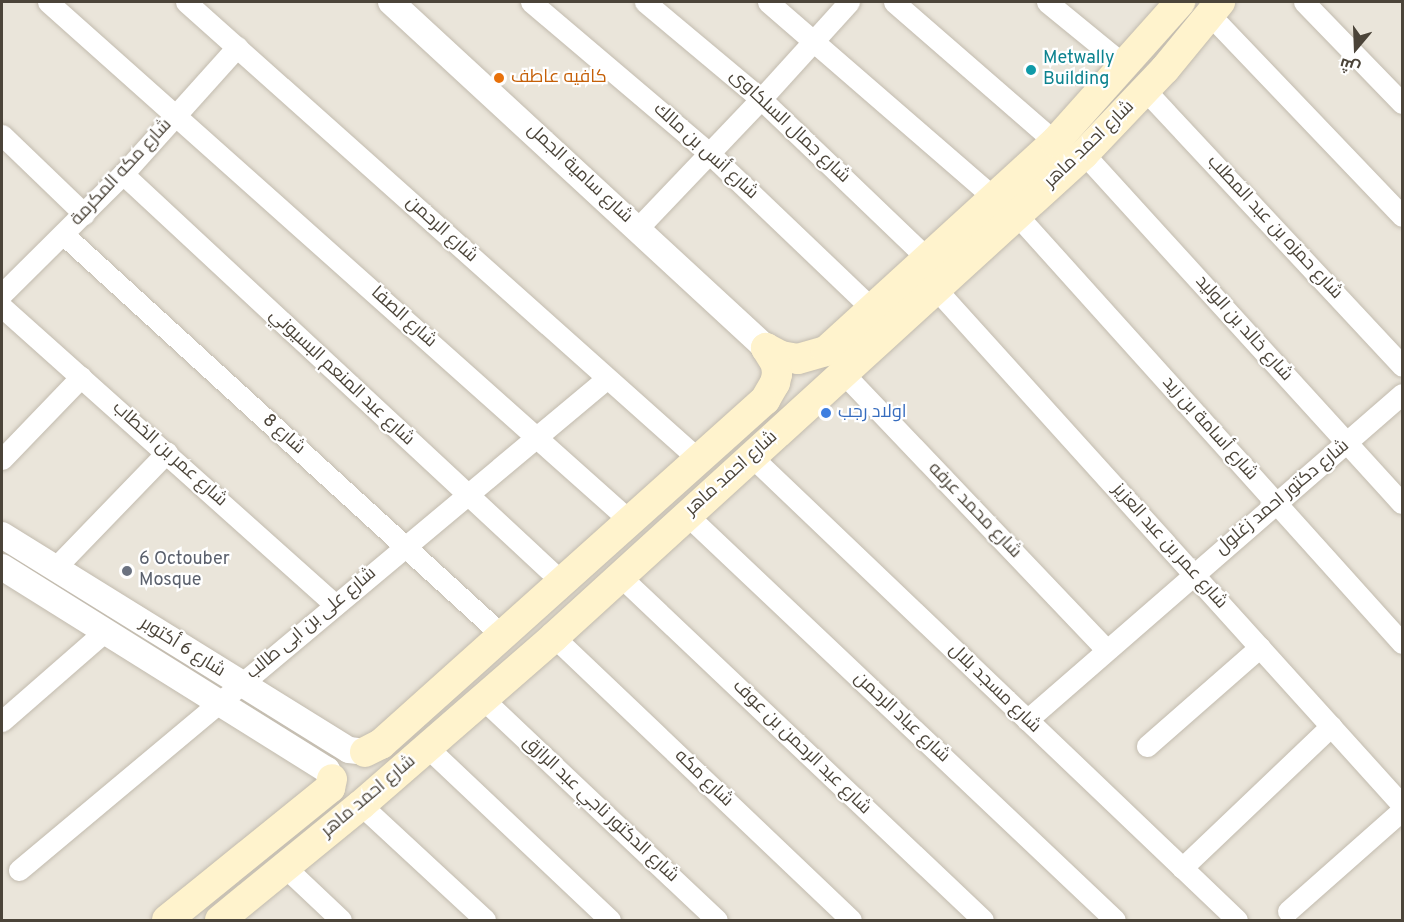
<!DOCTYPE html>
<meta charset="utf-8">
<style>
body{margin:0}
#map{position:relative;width:1404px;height:922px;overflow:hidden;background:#f6f3ec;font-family:Overpass,Cairo,sans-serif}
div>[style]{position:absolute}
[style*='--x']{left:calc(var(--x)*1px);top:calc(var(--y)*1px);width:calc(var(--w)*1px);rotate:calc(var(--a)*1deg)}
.residential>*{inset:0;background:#eae5da}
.roads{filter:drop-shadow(0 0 2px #c2bbae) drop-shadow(0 0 2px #c2bbae)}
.minor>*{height:21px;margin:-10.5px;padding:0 10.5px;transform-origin:10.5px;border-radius:10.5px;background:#fff}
.tertiary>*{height:26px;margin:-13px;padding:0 13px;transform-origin:13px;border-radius:13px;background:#fff}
.secondary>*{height:30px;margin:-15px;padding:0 15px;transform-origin:15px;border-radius:15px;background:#fff3cd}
.dots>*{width:16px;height:16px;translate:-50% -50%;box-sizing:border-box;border:3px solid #fff;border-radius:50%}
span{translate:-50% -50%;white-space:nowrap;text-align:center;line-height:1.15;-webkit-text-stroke:4.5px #fff;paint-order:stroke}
.culture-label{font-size:18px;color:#0d838f}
.left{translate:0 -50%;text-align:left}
.food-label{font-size:18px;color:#c56008}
.street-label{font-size:18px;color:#4b4439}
.shop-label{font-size:18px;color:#366cbe}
.worship-label{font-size:18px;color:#5b616d}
.frame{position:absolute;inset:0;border:3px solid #4b4439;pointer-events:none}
.north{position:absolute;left:1326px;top:18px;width:60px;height:60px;-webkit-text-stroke:4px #fff;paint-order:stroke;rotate:199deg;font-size:16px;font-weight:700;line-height:24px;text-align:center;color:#4b4439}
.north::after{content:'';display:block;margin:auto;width:21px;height:27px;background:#4b4439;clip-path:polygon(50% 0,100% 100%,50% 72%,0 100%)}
</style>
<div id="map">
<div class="residential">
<div style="clip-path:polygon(2px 2px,1402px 2px,1402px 920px,2px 920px)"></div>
</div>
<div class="roads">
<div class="minor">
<div style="--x:48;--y:2;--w:778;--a:41.72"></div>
<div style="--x:186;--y:2;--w:685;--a:41.74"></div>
<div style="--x:531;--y:2;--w:233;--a:40.3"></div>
<div style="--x:709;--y:153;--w:226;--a:43.7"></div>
<div style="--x:645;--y:2;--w:151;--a:39.9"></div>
<div style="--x:761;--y:99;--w:231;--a:43.8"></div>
<div style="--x:768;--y:2;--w:299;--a:40.9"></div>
<div style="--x:894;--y:2;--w:213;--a:41"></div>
<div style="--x:1047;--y:2;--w:99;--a:39.3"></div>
<div style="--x:1304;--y:2;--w:141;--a:45.9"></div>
<div style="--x:1210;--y:15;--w:278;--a:46.3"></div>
<div style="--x:1145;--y:90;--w:377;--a:47"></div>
<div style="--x:2;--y:135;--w:114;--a:43.9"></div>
<div style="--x:1084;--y:154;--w:472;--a:47.7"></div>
<div style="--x:123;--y:174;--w:598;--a:42.9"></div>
<div style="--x:1016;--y:214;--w:577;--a:48.02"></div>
<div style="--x:638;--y:228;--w:178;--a:-46.4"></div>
<div style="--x:761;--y:99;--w:131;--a:-47.8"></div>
<div style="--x:63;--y:234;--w:596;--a:42.42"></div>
<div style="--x:935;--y:288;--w:697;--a:47.91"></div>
<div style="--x:2;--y:294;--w:170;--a:-44.8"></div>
<div style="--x:123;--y:174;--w:171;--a:-48.1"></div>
<div style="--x:2;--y:307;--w:447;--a:41.8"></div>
<div style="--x:843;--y:373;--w:381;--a:46.4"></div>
<div style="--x:751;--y:456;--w:672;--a:43.67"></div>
<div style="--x:2;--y:459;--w:114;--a:-46.1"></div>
<div style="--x:687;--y:515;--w:589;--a:43.42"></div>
<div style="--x:55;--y:568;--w:161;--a:-46"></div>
<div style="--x:620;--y:576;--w:500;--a:43.46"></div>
<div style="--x:554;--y:637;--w:410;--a:43.6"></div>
<div style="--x:483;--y:699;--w:322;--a:43.4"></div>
<div style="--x:1027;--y:720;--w:497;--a:-41"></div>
<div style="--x:2;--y:721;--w:137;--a:-41.1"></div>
<div style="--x:1147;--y:746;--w:150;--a:-41.2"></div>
<div style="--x:427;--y:747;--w:252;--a:43.4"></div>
<div style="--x:361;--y:805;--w:169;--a:42.8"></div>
<div style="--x:285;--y:867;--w:77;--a:43.4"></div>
<div style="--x:1182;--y:868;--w:206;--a:-43.6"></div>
<div style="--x:19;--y:870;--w:765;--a:-39.91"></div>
<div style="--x:1288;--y:911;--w:152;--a:-41.5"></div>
</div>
<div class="tertiary">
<div style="--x:391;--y:2;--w:510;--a:42.7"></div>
<div style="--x:2;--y:535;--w:408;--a:31.8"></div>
<div style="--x:349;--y:750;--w:16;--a:7"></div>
<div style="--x:2;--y:567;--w:383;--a:32"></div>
<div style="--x:327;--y:770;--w:10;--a:61"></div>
</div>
<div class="secondary">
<div style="--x:766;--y:348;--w:17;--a:28"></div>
<div style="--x:781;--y:356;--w:17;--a:10"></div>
<div style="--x:798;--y:359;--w:29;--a:-16"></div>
<div style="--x:826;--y:351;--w:310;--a:-42.4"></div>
<div style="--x:1055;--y:142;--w:188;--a:-48.2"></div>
<div style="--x:365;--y:752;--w:18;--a:-27"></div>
<div style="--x:381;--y:744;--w:516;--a:-41.86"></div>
<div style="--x:765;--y:400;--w:20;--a:-60"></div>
<div style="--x:775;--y:383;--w:9;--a:-77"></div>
<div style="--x:777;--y:374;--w:10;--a:-96"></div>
<div style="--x:776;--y:364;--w:19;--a:-122"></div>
<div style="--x:167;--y:920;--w:210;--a:-39"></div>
<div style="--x:330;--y:788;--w:9;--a:-77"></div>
<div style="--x:220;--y:920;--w:182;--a:-39.2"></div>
<div style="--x:361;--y:805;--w:256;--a:-41"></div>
<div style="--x:554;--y:637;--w:717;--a:-42.34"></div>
<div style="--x:1084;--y:154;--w:117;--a:-46.4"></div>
<div style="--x:1165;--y:69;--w:87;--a:-50.6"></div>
</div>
</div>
<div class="dots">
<div style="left:1031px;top:70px;background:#0f9aa8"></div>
<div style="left:499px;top:78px;background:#e8710a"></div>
<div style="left:826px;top:413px;background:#3f7fe0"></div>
<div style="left:127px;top:571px;background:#6b7280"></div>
</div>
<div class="culture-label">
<span class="left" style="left:1043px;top:70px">Metwally<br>Building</span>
</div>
<div class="food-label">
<span class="left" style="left:511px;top:78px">كافيه عاطف</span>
</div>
<div class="street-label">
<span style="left:789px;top:127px;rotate:43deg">شارع جمال السلكاوى</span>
<span style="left:1090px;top:145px;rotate:-44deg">شارع احمد ماهر</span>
<span style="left:705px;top:152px;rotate:42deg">شارع أنس بن مالك</span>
<span style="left:122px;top:173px;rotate:-47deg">شارع مكه المكرمة</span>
<span style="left:579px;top:174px;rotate:43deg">شارع سامية الجمل</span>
<span style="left:1274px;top:228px;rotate:47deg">شارع حمزه بن عبد المطلب</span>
<span style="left:441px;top:230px;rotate:42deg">شارع الرحمن</span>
<span style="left:403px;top:318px;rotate:42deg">شارع الصفا</span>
<span style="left:1243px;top:329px;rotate:48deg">شارع خالد بن الوليد</span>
<span style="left:341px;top:378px;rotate:43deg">شارع عبد المنعم البسيوني</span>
<span style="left:1209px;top:429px;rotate:48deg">شارع أسامة بن زيد</span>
<span style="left:283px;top:435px;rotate:42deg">شارع 8</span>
<span style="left:169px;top:455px;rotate:42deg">شارع عمر بن الخطاب</span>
<span style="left:732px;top:474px;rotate:-42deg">شارع احمد ماهر</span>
<span style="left:1283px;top:498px;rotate:-40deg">شارع دكتور احمد زغلول</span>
<span style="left:974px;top:511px;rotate:46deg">شارع محمد عرفه</span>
<span style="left:1169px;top:547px;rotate:48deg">شارع عمر بن عبد العزيز</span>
<span style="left:312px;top:624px;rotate:-40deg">شارع على بن ابى طالب</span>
<span style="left:182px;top:648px;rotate:32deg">شارع 6 أكتوبر</span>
<span style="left:994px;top:689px;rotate:44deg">شارع مسجد بلال</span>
<span style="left:901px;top:718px;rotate:43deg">شارع عباد الرحمن</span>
<span style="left:801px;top:748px;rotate:44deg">شارع عبد الرحمن بن عوف</span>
<span style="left:703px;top:779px;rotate:44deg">شارع مكه</span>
<span style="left:369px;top:797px;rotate:-40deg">شارع احمد ماهر</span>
<span style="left:600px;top:810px;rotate:43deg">شارع الدكتور ناجي عبد الرازق</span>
</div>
<div class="shop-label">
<span class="left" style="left:838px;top:413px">اولاد رجب</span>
</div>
<div class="worship-label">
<span class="left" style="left:139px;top:571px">6 Octouber<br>Mosque</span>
</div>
<div class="frame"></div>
<div class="north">ش</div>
</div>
